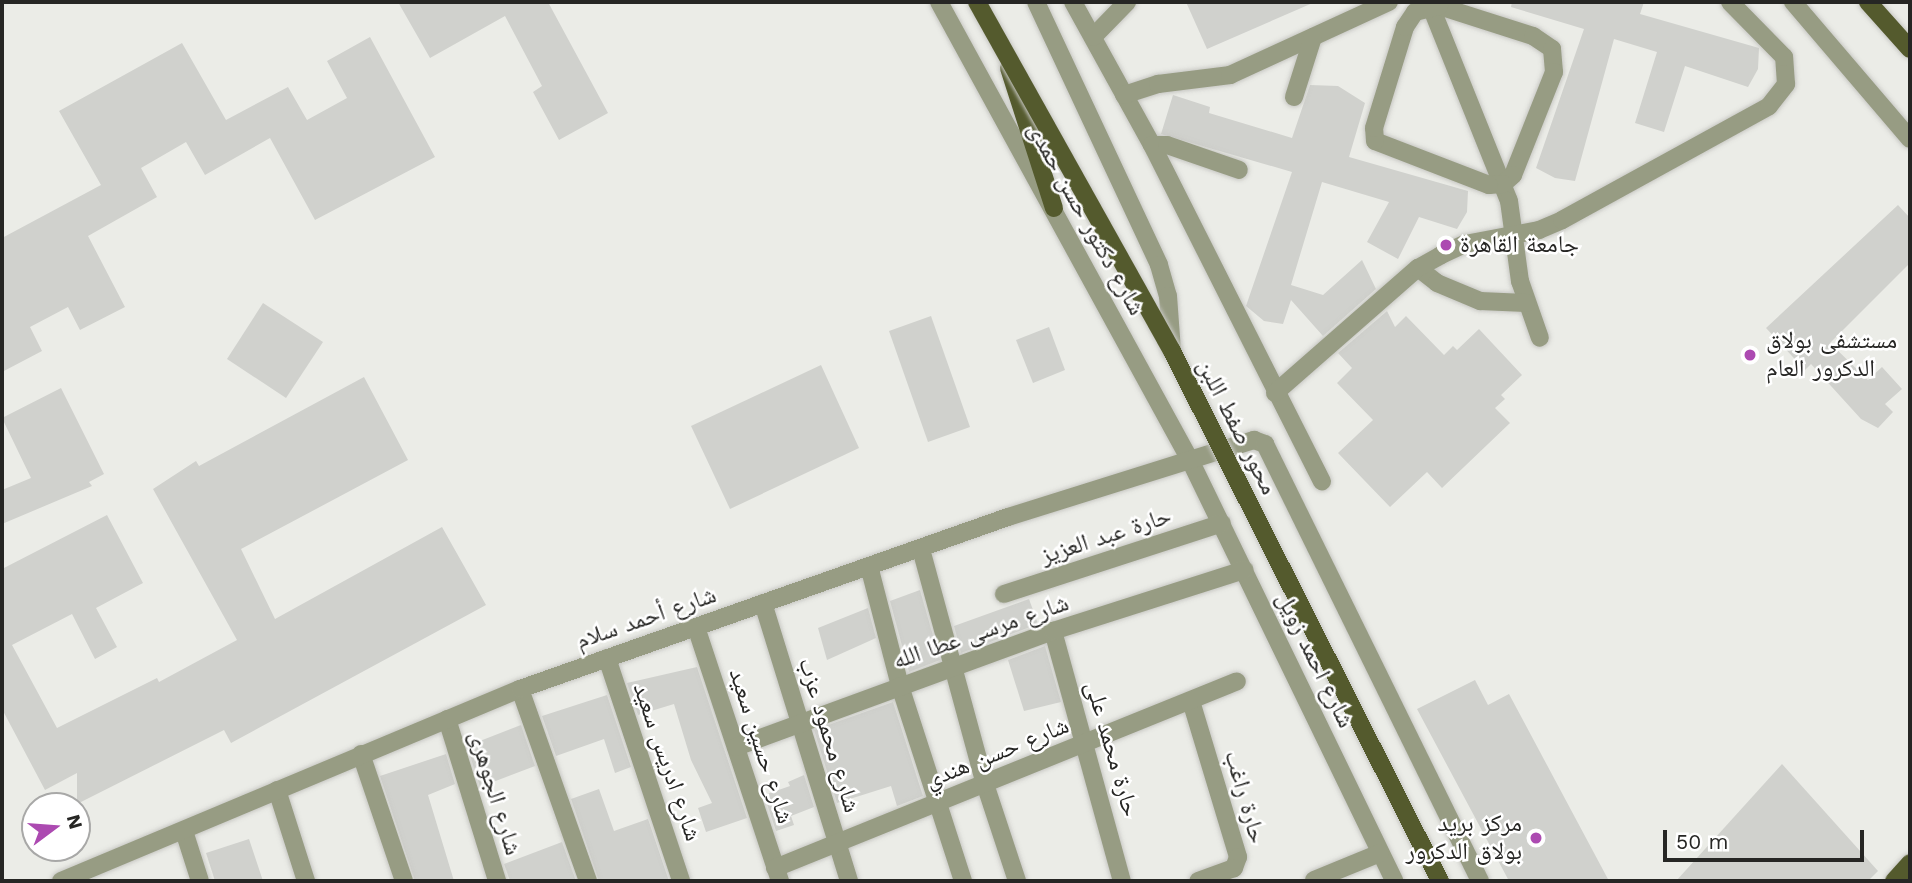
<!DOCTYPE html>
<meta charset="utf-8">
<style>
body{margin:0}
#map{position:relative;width:1912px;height:883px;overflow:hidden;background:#ebece7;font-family:"Work Sans","Noto Naskh Arabic",sans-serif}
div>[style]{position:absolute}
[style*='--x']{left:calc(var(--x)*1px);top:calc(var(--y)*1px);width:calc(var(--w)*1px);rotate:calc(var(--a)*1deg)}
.building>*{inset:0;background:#d0d1cd}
.roads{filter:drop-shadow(0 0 2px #c8c8c4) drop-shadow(0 0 2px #c8c8c4)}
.minor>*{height:18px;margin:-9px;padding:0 9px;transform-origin:9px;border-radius:9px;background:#979c83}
.major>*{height:18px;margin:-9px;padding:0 9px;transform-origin:9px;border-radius:9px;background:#545a2d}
.bridges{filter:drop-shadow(0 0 2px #c8c8c4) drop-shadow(0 0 2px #c8c8c4)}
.major-bridge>*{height:18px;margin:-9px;padding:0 9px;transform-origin:9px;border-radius:9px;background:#545a2d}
.dots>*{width:19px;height:19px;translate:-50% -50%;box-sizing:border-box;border:4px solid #fff;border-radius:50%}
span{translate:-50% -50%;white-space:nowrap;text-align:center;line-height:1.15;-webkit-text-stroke:5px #fff;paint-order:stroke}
.street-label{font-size:24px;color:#262624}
.poi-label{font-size:24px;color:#262624}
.left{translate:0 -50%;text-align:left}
.right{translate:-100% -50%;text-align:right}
.frame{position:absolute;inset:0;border:4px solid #262624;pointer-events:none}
.north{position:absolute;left:21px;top:792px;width:70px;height:70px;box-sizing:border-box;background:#fff;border:2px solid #a8a8a7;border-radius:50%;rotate:74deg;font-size:19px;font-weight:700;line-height:28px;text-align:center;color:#262624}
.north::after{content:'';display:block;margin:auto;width:24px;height:32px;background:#ac4ab1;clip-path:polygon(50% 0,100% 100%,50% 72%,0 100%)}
.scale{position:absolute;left:1663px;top:830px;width:201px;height:32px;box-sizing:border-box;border:4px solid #262624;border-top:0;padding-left:9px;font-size:21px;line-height:24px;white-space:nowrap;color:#262624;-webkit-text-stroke:5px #fff;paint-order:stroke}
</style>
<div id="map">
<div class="building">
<div style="clip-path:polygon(398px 2px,548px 2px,608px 113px,559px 140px,533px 92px,542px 86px,505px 16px,430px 58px)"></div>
<div style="clip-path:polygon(1186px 2px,1315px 2px,1207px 49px)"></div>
<div style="clip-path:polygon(1512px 2px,1644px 2px,1640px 14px,1759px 48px,1758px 69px,1748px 87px,1685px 66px,1664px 132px,1635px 123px,1657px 52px,1614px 39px,1575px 181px,1555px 178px,1536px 168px,1584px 29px,1511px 7px)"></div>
<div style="clip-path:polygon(370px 37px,435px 157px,315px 220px,270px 138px,205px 175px,186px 142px,141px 168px,157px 197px,88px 236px,125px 307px,80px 330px,68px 307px,30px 327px,42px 351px,2px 372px,2px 238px,101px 185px,59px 111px,182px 43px,226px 120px,288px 87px,307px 120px,347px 98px,327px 61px)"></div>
<div style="clip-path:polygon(1310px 85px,1338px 86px,1365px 103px,1349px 157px,1468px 191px,1467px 212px,1457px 229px,1419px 217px,1398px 259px,1367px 242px,1389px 202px,1322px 182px,1291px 285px,1323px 295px,1362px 260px,1376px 289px,1323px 336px,1291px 300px,1283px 324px,1264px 321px,1246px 306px,1292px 172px,1161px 134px,1173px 95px,1210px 107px,1209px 113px,1292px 138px)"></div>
<div style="clip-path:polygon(1898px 205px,1910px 218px,1910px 263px,1830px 343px,1868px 380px,1882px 367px,1902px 389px,1885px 404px,1893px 412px,1878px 428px,1861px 419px,1811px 364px,1805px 370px,1766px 328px)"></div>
<div style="clip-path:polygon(263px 303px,323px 342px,286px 398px,227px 359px)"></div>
<div style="clip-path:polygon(1387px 311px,1395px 327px,1406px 316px,1444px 355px,1453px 346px,1457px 350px,1479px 329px,1522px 375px,1501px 395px,1505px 399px,1495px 408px,1510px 423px,1442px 488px,1427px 472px,1390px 507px,1338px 453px,1373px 420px,1337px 383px,1352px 368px,1338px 353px)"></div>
<div style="clip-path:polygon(931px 316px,970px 427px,928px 442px,889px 331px)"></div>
<div style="clip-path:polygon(1049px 327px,1065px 370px,1033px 383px,1016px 340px)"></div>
<div style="clip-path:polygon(821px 365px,859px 448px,730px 509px,691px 426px)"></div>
<div style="clip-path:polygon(364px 377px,408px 460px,241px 549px,275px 619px,442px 527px,486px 605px,231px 743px,224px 730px,77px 804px,77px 773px,45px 790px,2px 709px,2px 569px,107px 515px,143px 583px,96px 608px,117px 647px,95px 659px,72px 614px,12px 645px,57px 728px,157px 678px,159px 682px,237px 640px,153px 489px,196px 461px,199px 466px)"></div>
<div style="clip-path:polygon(61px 388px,104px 474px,89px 482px,92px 486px,2px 524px,2px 490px,31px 478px,2px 418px)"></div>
<div style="clip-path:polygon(920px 590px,940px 660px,909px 672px,890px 601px)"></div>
<div style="clip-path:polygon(1029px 599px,1038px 624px,961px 653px,954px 626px)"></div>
<div style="clip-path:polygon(868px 608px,876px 638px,827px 660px,818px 628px)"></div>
<div style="clip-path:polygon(1045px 646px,1061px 702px,1024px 711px,1008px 660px)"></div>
<div style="clip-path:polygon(697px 667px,747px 818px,706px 832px,698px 808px,712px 803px,691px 760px,674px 704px,638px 715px,627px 683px)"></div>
<div style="clip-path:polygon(1475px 680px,1488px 705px,1509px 694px,1609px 881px,1509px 881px,1417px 709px)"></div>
<div style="clip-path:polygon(607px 695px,631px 767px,615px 773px,604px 739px,556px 756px,542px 716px)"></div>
<div style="clip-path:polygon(893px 702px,923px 796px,897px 806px,891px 786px,837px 803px,814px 730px)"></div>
<div style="clip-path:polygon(521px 725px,535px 766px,480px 787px,467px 746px)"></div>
<div style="clip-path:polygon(446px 754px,455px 784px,428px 795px,454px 881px,415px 881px,380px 776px)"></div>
<div style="clip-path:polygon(1782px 764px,1878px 871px,1868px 881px,1676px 881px)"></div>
<div style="clip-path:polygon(804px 775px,814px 807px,791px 816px,794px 825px,776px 831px,764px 795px,790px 786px,788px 782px)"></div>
<div style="clip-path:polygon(599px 789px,614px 831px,648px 819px,669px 881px,599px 881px,571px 799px)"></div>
<div style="clip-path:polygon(249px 839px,263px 881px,215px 881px,206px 853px)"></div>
<div style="clip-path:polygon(562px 842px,576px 881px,510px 881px,504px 864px)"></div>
</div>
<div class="roads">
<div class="minor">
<div style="--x:939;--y:2;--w:522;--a:61.28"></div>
<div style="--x:1190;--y:460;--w:468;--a:64.1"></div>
<div style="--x:1036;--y:2;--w:290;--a:64.9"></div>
<div style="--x:1159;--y:265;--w:32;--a:74"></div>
<div style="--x:1168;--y:296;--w:55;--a:85.8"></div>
<div style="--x:1073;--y:2;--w:163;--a:61.1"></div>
<div style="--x:1152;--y:145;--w:377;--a:63.2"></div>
<div style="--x:1429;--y:2;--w:214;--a:68.1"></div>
<div style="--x:1509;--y:201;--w:81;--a:82.2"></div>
<div style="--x:1520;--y:281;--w:60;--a:70.7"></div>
<div style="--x:1793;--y:2;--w:180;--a:49.5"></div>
<div style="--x:1439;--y:6;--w:99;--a:17.7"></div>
<div style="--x:1533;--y:36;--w:23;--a:34"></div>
<div style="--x:1552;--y:49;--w:23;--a:85"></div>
<div style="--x:1554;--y:72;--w:111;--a:111.7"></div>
<div style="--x:1513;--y:175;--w:13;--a:138"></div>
<div style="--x:1503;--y:184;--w:14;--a:176"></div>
<div style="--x:1489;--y:185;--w:122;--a:-158.9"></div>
<div style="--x:1375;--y:141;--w:13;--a:-94"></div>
<div style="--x:1374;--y:128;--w:106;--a:-72.9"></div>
<div style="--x:1405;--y:27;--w:18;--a:-56"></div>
<div style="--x:1415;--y:12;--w:25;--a:-14"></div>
<div style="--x:1093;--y:37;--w:49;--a:-45.8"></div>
<div style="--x:1124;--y:95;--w:36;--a:-18"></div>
<div style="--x:1158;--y:84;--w:73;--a:-7.1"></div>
<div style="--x:1230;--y:75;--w:175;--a:-24.7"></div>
<div style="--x:1294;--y:97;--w:63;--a:-72.4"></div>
<div style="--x:1152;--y:145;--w:15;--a:0"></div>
<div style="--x:1167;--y:145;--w:76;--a:19.1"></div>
<div style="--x:1418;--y:268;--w:24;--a:38"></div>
<div style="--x:1437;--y:283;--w:47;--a:22.7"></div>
<div style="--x:1480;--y:301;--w:46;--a:2.5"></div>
<div style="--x:1275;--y:393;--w:190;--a:-41.2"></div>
<div style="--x:1418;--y:268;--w:26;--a:-29"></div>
<div style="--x:1441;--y:255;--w:26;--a:-25"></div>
<div style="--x:1465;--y:244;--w:75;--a:-10.7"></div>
<div style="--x:1539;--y:230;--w:25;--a:-23"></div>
<div style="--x:1562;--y:220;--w:236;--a:-28.8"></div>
<div style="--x:1769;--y:106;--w:28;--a:-52"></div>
<div style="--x:1786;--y:84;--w:27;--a:-94"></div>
<div style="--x:1784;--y:57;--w:77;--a:-134.5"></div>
<div style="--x:921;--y:549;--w:244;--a:74.8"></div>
<div style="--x:985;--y:784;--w:102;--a:71.7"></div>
<div style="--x:869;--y:566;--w:124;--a:75.5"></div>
<div style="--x:900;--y:686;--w:205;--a:72.1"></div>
<div style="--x:1004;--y:594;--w:229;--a:-18"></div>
<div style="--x:763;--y:603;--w:291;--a:72.8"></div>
<div style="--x:696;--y:627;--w:268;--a:71.7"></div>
<div style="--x:1053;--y:631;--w:259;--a:74.6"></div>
<div style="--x:607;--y:658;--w:235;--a:71.6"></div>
<div style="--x:520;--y:689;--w:204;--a:70.5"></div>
<div style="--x:1191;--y:701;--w:163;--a:73.2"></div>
<div style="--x:1238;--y:857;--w:12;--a:110"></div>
<div style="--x:1234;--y:868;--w:38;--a:160"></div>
<div style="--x:447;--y:719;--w:170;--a:72.8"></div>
<div style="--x:736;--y:747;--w:338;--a:-20.1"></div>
<div style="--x:1053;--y:631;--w:201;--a:-17.7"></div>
<div style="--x:361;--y:754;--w:134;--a:71.3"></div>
<div style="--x:277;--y:790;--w:96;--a:72.3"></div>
<div style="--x:184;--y:831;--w:52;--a:72.3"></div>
<div style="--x:775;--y:868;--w:498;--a:-22"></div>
<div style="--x:1314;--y:880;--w:71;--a:-22.2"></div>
<div style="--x:61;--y:881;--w:498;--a:-22.7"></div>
<div style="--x:520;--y:689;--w:517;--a:-19.42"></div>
<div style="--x:1008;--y:517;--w:258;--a:-17.4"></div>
<div style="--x:1254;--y:440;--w:12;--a:20"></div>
<div style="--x:1265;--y:444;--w:487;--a:63.8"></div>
</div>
<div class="major">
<div style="--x:1868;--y:2;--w:63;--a:48.2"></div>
<div style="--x:1009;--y:68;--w:147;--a:72.2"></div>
<div style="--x:1894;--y:881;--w:24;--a:-48"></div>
</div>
</div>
<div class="bridges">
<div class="major-bridge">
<div style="--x:977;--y:2;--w:400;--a:60.8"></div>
<div style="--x:1172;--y:351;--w:594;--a:63.18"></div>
</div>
</div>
<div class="dots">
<div style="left:1446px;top:245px;background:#ac4ab1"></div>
<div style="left:1750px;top:355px;background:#ac4ab1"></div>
<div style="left:1536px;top:838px;background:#ac4ab1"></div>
</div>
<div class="street-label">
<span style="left:1086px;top:219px;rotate:61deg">شارع دكتور حسن حمدى</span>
<span style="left:1237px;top:427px;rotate:63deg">محور صفط اللبن</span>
<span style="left:1106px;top:536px;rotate:-18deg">حارة عبد العزيز</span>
<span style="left:646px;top:618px;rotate:-19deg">شارع أحمد سلام</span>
<span style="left:981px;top:632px;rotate:-19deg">شارع مرسى عطا الله</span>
<span style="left:1315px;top:660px;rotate:64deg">شارع احمد زويل</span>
<span style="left:829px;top:735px;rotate:73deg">شارع محمود عزب</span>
<span style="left:761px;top:746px;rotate:72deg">شارع حسين سعيد</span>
<span style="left:1112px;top:749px;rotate:74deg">حارة محمد على</span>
<span style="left:997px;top:753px;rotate:-22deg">شارع حسن هندي</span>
<span style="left:667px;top:762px;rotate:71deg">شارع ادريس سعيد</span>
<span style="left:495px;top:793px;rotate:73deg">شارع الجوهرى</span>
<span style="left:1245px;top:797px;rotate:74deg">حارة راغب</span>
</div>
<div class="poi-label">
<span class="left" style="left:1460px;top:245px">جامعة القاهرة</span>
<span class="left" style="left:1766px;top:355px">مستشفى بولاق<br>الدكرور العام</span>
<span class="right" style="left:1522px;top:838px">مركز بريد<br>بولاق الدكرور</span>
</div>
<div class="frame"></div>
<div class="north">N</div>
<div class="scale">50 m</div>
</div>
